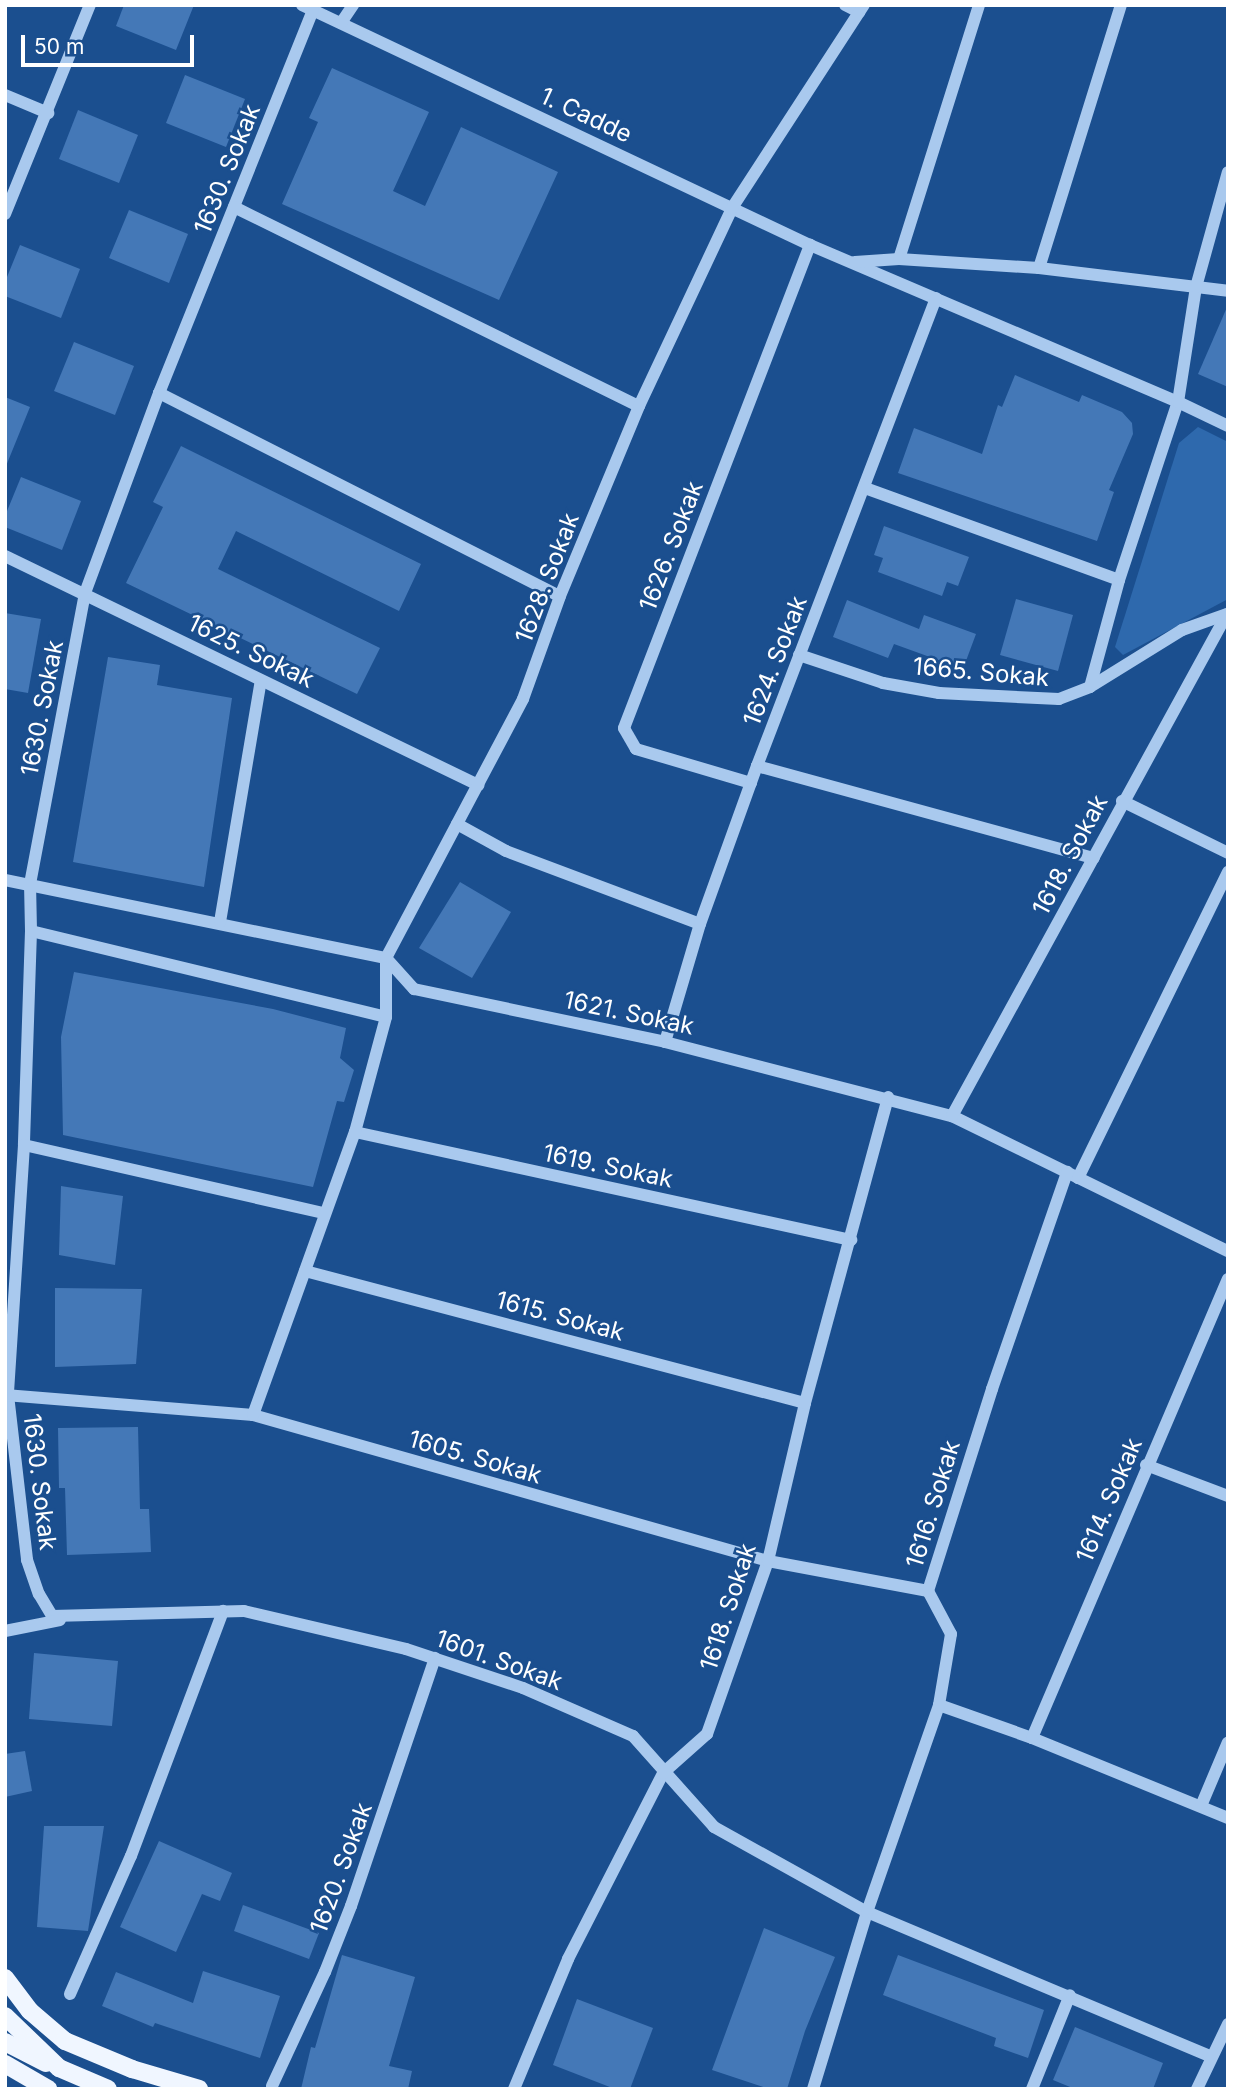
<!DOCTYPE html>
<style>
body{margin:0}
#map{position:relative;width:1233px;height:2094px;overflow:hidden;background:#1b4f8f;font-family:Inter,sans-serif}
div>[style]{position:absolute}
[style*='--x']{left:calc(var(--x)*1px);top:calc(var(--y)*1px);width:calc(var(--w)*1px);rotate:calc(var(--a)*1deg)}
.green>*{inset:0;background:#2e69ad}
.building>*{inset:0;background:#4478b7}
.minor>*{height:12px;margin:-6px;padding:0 6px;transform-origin:6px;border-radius:6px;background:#a9c9ee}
.major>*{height:18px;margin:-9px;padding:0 9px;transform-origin:9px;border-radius:9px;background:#f0f6ff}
span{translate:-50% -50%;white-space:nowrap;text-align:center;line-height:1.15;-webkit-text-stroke:5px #1b4f8f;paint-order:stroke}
.street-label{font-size:24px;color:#fff}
.frame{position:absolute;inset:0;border:7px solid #fff;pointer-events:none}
.scale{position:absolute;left:21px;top:35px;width:173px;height:32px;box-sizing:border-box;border:4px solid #fff;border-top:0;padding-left:9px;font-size:21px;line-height:24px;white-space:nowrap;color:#fff;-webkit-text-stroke:5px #1b4f8f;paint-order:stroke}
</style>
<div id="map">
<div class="green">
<div style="clip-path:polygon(1198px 427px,1228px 442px,1228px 599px,1123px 655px,1115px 647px,1179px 443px)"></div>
</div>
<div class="building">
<div style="clip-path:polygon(124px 5px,194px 5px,176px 50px,116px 26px)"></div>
<div style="clip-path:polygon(332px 68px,429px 112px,393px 191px,425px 206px,461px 127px,558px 172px,499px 300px,282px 204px,318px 122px,309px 118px)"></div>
<div style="clip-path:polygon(185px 75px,245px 99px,226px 147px,166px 123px)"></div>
<div style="clip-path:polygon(78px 110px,138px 135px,119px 183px,59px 159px)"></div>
<div style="clip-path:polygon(129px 210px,188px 234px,169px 283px,109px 258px)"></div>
<div style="clip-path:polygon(20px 245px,80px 269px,61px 318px,5px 296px,5px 282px)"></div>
<div style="clip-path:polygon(1228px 305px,1228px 387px,1198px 374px)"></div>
<div style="clip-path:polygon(74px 342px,134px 366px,115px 415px,54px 391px)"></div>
<div style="clip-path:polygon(1015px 375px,1079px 402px,1082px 395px,1122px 412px,1132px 423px,1133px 434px,1109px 490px,1114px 492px,1097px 541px,898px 473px,914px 428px,982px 454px,998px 405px,1002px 407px)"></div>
<div style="clip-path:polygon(5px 397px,30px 407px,6px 466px,5px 466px)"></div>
<div style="clip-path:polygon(181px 446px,421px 564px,399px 611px,236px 531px,218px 569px,380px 648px,357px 694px,126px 583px,163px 507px,153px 502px)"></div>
<div style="clip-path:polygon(21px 477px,81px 501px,62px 550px,5px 527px,5px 516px)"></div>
<div style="clip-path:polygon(884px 526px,969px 557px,958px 586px,947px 582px,942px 596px,878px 572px,883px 558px,874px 555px)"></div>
<div style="clip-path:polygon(1016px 599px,1073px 615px,1058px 671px,1000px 655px)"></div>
<div style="clip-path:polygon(847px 600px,919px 629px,924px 615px,976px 634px,963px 669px,894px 644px,888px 658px,833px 637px)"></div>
<div style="clip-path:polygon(5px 613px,41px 619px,28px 693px,5px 689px)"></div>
<div style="clip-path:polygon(108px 657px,160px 665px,157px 685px,232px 698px,204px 887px,73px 862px)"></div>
<div style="clip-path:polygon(460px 882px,511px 912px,472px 978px,419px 948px)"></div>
<div style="clip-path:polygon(74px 972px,273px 1009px,346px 1028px,340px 1058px,354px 1070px,344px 1102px,337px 1101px,313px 1187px,63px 1135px,61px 1037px)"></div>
<div style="clip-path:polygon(61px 1186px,123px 1196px,115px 1265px,59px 1255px)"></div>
<div style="clip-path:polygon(55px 1288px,142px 1289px,136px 1364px,55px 1367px)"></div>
<div style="clip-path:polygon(138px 1427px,140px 1509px,149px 1509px,151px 1552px,67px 1555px,65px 1488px,59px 1488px,58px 1428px)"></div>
<div style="clip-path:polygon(34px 1653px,118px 1661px,112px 1726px,29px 1719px)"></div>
<div style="clip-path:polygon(25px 1751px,32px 1791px,5px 1797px,5px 1754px)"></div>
<div style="clip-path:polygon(44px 1826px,104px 1826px,88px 1931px,37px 1927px)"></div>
<div style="clip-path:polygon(159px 1841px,232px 1873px,220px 1901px,202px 1894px,176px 1952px,120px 1927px)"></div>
<div style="clip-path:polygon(243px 1905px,319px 1933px,309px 1959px,234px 1931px)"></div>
<div style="clip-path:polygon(764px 1928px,835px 1957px,805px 2031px,787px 2089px,769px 2089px,712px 2070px)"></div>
<div style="clip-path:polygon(342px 1955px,415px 1977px,389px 2066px,412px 2071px,408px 2089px,301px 2089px,311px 2047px,315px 2048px)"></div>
<div style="clip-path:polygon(898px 1955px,1044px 2010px,1028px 2058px,994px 2046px,996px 2038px,883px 1995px)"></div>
<div style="clip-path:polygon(203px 1971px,280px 1996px,260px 2058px,155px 2023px,153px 2027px,102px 2006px,116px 1972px,193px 2003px)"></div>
<div style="clip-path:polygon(577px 1999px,653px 2028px,630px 2089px,615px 2089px,553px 2065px)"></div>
<div style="clip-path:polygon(1075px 2027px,1163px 2063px,1153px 2089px,1075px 2089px,1053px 2080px)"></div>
</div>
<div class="minor">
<div style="--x:302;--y:5;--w:562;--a:25.29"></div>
<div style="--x:810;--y:245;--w:400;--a:23.1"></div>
<div style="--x:1178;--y:402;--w:55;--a:25.6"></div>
<div style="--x:845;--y:5;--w:16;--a:27"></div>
<div style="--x:313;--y:10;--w:413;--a:111.9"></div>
<div style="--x:159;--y:393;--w:213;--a:110.3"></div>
<div style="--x:85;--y:593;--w:295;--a:100.7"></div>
<div style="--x:30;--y:883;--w:48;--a:88.8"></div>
<div style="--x:31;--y:931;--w:214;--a:91.9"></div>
<div style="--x:24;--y:1145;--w:251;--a:93.7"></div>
<div style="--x:8;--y:1395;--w:166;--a:83.4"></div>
<div style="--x:27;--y:1560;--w:36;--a:71"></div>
<div style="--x:39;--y:1594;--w:26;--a:59"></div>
<div style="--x:52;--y:1616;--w:192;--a:-1.5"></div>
<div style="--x:244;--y:1611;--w:166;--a:13.2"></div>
<div style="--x:406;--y:1649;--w:123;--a:18.4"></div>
<div style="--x:523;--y:1688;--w:120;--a:23.6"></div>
<div style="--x:633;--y:1736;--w:122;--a:48.3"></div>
<div style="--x:714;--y:1827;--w:175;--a:29.1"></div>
<div style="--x:867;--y:1912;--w:372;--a:22.8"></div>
<div style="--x:341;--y:23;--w:22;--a:-56"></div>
<div style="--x:5;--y:95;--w:47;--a:22.7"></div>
<div style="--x:234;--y:207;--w:451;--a:26.2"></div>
<div style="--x:5;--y:214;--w:226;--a:-67.9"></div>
<div style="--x:899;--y:259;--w:266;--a:-72.5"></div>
<div style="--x:855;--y:262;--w:44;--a:-3.9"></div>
<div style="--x:899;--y:259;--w:140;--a:3.7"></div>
<div style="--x:1039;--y:268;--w:190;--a:6.9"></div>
<div style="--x:1039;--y:268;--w:275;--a:-72.7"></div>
<div style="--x:159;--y:393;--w:449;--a:26.9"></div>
<div style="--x:865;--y:488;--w:270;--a:19.9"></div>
<div style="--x:5;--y:556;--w:526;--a:25.83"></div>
<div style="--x:799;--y:655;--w:89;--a:18.4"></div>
<div style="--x:883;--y:683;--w:57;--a:10.1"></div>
<div style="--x:939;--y:693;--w:120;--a:2.9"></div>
<div style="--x:1059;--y:699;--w:33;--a:-21"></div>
<div style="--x:1090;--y:687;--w:108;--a:-31.8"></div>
<div style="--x:1182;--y:630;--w:48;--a:-19.6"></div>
<div style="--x:1090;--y:687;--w:111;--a:-74.8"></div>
<div style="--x:1119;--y:580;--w:188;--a:-71.7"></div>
<div style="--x:1178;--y:402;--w:116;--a:-81.1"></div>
<div style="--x:1196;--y:287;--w:119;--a:-74.5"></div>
<div style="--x:757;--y:766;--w:349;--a:15.3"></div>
<div style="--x:751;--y:783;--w:120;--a:-163.5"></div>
<div style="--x:636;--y:749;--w:24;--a:-120"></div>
<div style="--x:624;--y:728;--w:518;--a:-68.94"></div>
<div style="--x:1122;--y:801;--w:118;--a:26.1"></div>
<div style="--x:457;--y:824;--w:56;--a:28.9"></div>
<div style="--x:506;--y:851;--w:207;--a:20.6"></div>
<div style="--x:5;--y:880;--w:389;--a:11.6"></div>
<div style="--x:386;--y:958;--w:42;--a:47.9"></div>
<div style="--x:414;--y:989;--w:257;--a:11.9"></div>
<div style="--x:665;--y:1042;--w:296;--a:14.5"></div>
<div style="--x:952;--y:1116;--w:307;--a:26.1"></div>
<div style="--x:220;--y:922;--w:245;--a:-80.4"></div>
<div style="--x:31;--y:931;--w:365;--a:13.6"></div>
<div style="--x:665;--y:1042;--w:123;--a:-73.5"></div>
<div style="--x:700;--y:924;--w:168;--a:-70.2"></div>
<div style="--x:757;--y:766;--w:501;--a:-69.07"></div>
<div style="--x:952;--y:1116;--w:572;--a:-61.29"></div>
<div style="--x:355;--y:1132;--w:508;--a:12.28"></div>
<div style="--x:24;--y:1145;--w:308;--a:12.8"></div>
<div style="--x:1078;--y:1178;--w:341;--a:-63.9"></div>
<div style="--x:305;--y:1271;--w:517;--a:14.79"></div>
<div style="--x:5;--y:1395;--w:249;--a:4.6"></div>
<div style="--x:253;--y:1415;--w:535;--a:15.83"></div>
<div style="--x:768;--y:1561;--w:163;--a:10.6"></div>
<div style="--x:253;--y:1415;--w:301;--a:-70.2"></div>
<div style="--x:355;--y:1132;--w:119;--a:-74.9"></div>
<div style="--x:386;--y:1017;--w:59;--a:-90"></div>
<div style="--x:386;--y:958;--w:293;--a:-62.1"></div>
<div style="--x:523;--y:699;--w:109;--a:-70.2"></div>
<div style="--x:560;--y:596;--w:206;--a:-67.4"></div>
<div style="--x:639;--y:406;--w:219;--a:-64.8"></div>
<div style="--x:732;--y:208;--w:242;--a:-57"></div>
<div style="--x:1146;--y:1465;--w:88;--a:20.7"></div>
<div style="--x:5;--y:1631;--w:56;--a:-11.3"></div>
<div style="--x:939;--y:1705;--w:99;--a:19.5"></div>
<div style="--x:1032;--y:1738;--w:212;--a:22.2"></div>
<div style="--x:1032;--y:1738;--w:499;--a:-66.9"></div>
<div style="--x:1201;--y:1806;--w:69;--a:-67.1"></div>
<div style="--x:70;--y:1994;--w:151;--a:-66.2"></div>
<div style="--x:131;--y:1856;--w:262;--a:-69.4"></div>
<div style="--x:272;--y:2086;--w:126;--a:-65.1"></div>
<div style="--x:325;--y:1972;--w:71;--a:-68.5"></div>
<div style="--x:351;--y:1906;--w:262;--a:-71.3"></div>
<div style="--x:514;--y:2089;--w:141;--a:-67.4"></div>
<div style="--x:568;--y:1959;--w:209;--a:-62.9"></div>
<div style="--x:663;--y:1773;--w:59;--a:-41.6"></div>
<div style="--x:707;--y:1734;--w:183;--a:-70.6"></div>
<div style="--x:768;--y:1561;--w:162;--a:-76.8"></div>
<div style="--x:805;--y:1403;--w:317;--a:-74.8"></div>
<div style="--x:813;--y:2089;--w:185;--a:-73"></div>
<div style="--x:867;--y:1912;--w:219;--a:-70.8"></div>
<div style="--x:939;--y:1705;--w:72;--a:-80.4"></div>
<div style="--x:951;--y:1634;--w:49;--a:-118.1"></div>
<div style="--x:928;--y:1591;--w:212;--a:-72.4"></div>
<div style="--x:992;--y:1389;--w:230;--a:-70.9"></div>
<div style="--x:1032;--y:2089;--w:101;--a:-68"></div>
<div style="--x:1197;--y:2089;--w:72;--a:-64.5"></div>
</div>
<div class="major">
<div style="--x:5;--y:1978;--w:41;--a:52.9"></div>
<div style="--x:30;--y:2011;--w:46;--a:40.6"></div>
<div style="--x:65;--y:2041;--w:73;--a:22.7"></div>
<div style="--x:132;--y:2069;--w:70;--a:16.6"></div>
<div style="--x:5;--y:2016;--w:75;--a:43.9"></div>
<div style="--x:59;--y:2068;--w:53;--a:23.2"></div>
<div style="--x:5;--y:2042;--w:46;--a:27.1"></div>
<div style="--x:5;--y:2064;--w:50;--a:30.2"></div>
</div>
<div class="street-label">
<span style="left:586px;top:115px;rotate:25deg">1. Cadde</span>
<span style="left:227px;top:169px;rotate:-68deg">1630. Sokak</span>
<span style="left:671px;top:546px;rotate:-69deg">1626. Sokak</span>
<span style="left:547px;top:578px;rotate:-69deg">1628. Sokak</span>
<span style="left:251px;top:651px;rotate:26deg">1625. Sokak</span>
<span style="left:775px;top:661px;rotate:-69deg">1624. Sokak</span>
<span style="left:981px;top:672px;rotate:5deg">1665. Sokak</span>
<span style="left:42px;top:708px;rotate:-79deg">1630. Sokak</span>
<span style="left:1070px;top:855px;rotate:-62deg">1618. Sokak</span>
<span style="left:629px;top:1013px;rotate:12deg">1621. Sokak</span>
<span style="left:608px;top:1166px;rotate:12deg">1619. Sokak</span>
<span style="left:560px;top:1316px;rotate:15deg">1615. Sokak</span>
<span style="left:475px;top:1457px;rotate:16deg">1605. Sokak</span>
<span style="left:40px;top:1482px;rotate:83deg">1630. Sokak</span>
<span style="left:1109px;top:1500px;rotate:-67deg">1614. Sokak</span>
<span style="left:933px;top:1504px;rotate:-73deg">1616. Sokak</span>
<span style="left:728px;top:1607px;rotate:-72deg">1618. Sokak</span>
<span style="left:499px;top:1660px;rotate:20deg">1601. Sokak</span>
<span style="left:341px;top:1868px;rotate:-70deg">1620. Sokak</span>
</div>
<div class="frame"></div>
<div class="scale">50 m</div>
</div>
